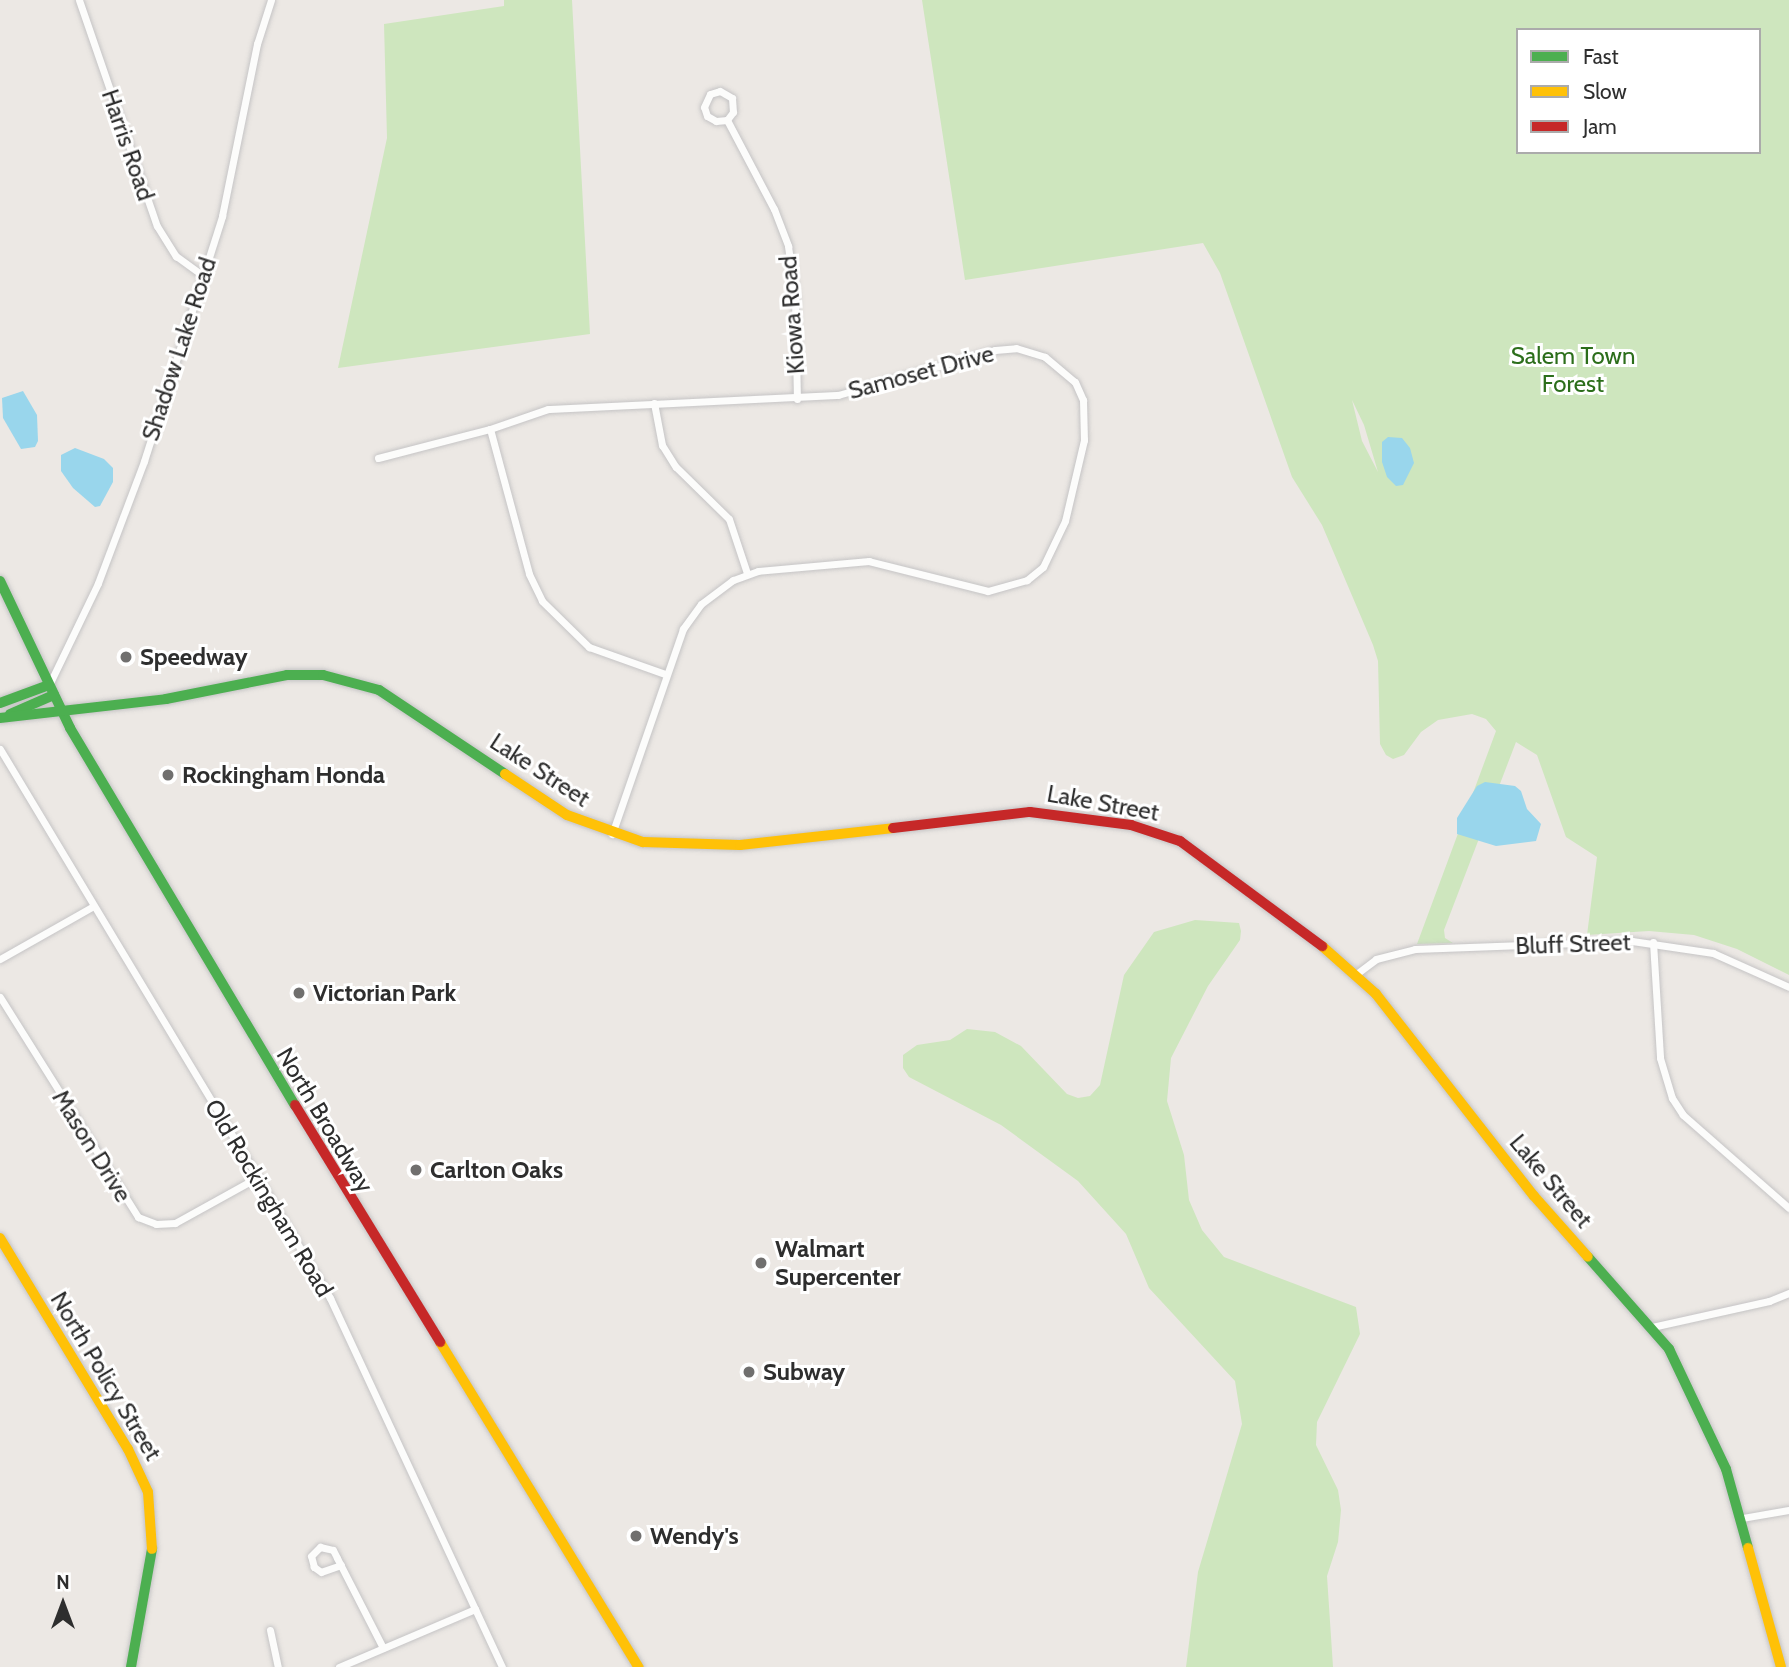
<!DOCTYPE html>
<style>
body{margin:0}
#map{position:relative;width:1789px;height:1667px;overflow:hidden;background:#ece8e4;font-family:Cabin,sans-serif}
div>[style]{position:absolute}
[style*='--x']{left:calc(var(--x)*1px);top:calc(var(--y)*1px);width:calc(var(--w)*1px);rotate:calc(var(--a)*1deg)}
.green>*{inset:0;background:#cee6be}
.water>*{inset:0;background:#99d6ec}
.roads{filter:drop-shadow(0 0 2px #c5c4c5) drop-shadow(0 0 2px #c5c4c5)}
.street>*{height:7px;margin:-3.5px;padding:0 3.5px;transform-origin:3.5px;border-radius:3.5px;background:#fcfcfb}
.fast>*{height:10px;margin:-5px;padding:0 5px;transform-origin:5px;border-radius:5px;background:#4caf50}
.slow>*{height:10px;margin:-5px;padding:0 5px;transform-origin:5px;border-radius:5px;background:#ffc107}
.jam>*{height:10px;margin:-5px;padding:0 5px;transform-origin:5px;border-radius:5px;background:#c62828}
.dots>*{width:19px;height:19px;translate:-50% -50%;box-sizing:border-box;border:4px solid #fff;border-radius:50%}
span{translate:-50% -50%;white-space:nowrap;text-align:center;line-height:1.15;-webkit-text-stroke:6px #fff;paint-order:stroke}
.street-label{font-size:24px;color:#2e2e2e}
.park-label{font-size:24px;color:#2c6e1b}
.poi-label{font-size:24px;color:#2e2e2e;font-weight:700}
.left{translate:0 -50%;text-align:left}
.legend{position:absolute;left:1516px;top:28px;width:245px;height:126px;box-sizing:border-box;background:#fff;border:2px solid #ababab;margin:0;padding:9px 12px;list-style:none;font-size:21px;color:#2e2e2e}
.legend li{display:flex;align-items:center;gap:14px;height:35px}
.legend b{width:35px;border:2px solid #ababab}
.north{position:absolute;left:28px;top:1569px;width:70px;height:70px;-webkit-text-stroke:5px #fff;paint-order:stroke;rotate:0deg;font-size:19px;font-weight:700;line-height:28px;text-align:center;color:#2e2e2e}
.north::after{content:'';display:block;margin:auto;width:24px;height:32px;background:#2e2e2e;clip-path:polygon(50% 0,100% 100%,50% 72%,0 100%)}
</style>
<div id="map">
<div class="green">
<div style="clip-path:polygon(504px 0,572px 0,590px 334px,338px 368px,387px 138px,384px 24px,504px 6px)"></div>
<div style="clip-path:polygon(evenodd,922px 0,1789px 0,1789px 975px,1737px 949px,1694px 935px,1649px 931px,1587px 935px,1597px 857px,1566px 837px,1537px 755px,1516px 742px,1444px 930px,1445px 938px,1453px 943px,1417px 944px,1496px 731px,1486px 719px,1472px 714px,1438px 720px,1421px 732px,1404px 755px,1393px 759px,1386px 755px,1380px 744px,1378px 661px,1373px 645px,1322px 525px,1292px 477px,1220px 273px,1203px 243px,965px 280px,922px 0,1518px 30px,1759px 30px,1759px 152px,1518px 152px,1518px 30px,922px 0,1352px 400px,1364px 425px,1378px 472px,1362px 441px,1352px 400px)"></div>
<div style="clip-path:polygon(1195px 920px,1239px 923px,1241px 931px,1240px 940px,1208px 986px,1171px 1058px,1167px 1101px,1184px 1155px,1189px 1200px,1202px 1230px,1224px 1257px,1356px 1307px,1360px 1334px,1317px 1422px,1316px 1445px,1338px 1490px,1341px 1510px,1338px 1542px,1327px 1576px,1333px 1667px,1186px 1667px,1198px 1572px,1242px 1424px,1235px 1381px,1149px 1288px,1126px 1234px,1078px 1181px,1001px 1125px,909px 1077px,903px 1068px,903px 1055px,917px 1045px,950px 1040px,967px 1029px,995px 1032px,1021px 1046px,1067px 1094px,1078px 1098px,1090px 1096px,1100px 1085px,1124px 975px,1154px 932px)"></div>
</div>
<div class="water">
<div style="clip-path:polygon(23px 391px,37px 415px,38px 441px,35px 447px,21px 449px,3px 418px,2px 398px)"></div>
<div style="clip-path:polygon(1388px 437px,1402px 438px,1410px 448px,1414px 463px,1403px 485px,1396px 486px,1387px 477px,1382px 462px,1382px 442px)"></div>
<div style="clip-path:polygon(75px 448px,104px 459px,113px 468px,113px 482px,100px 506px,95px 507px,73px 488px,61px 471px,61px 455px)"></div>
<div style="clip-path:polygon(1485px 782px,1515px 786px,1521px 791px,1527px 809px,1541px 824px,1536px 841px,1496px 846px,1457px 834px,1457px 818px,1477px 786px)"></div>
</div>
<div class="roads">
<div class="street">
<div style="--x:79;--y:0;--w:239;--a:71"></div>
<div style="--x:157;--y:226;--w:36;--a:58"></div>
<div style="--x:176;--y:256;--w:31;--a:36"></div>
<div style="--x:727;--y:120;--w:11;--a:175"></div>
<div style="--x:716;--y:121;--w:10;--a:-151"></div>
<div style="--x:707;--y:116;--w:9;--a:-108"></div>
<div style="--x:704;--y:107;--w:14;--a:-65"></div>
<div style="--x:710;--y:94;--w:10;--a:-17"></div>
<div style="--x:720;--y:91;--w:14;--a:30"></div>
<div style="--x:732;--y:98;--w:14;--a:86"></div>
<div style="--x:733;--y:112;--w:10;--a:127"></div>
<div style="--x:727;--y:120;--w:101;--a:62.2"></div>
<div style="--x:774;--y:209;--w:40;--a:69"></div>
<div style="--x:788;--y:246;--w:51;--a:82.2"></div>
<div style="--x:795;--y:297;--w:102;--a:88.9"></div>
<div style="--x:654;--y:403;--w:43;--a:79.2"></div>
<div style="--x:662;--y:445;--w:26;--a:58"></div>
<div style="--x:676;--y:467;--w:74;--a:44.5"></div>
<div style="--x:729;--y:519;--w:57;--a:71.6"></div>
<div style="--x:490;--y:429;--w:150;--a:74.9"></div>
<div style="--x:529;--y:574;--w:30;--a:64"></div>
<div style="--x:542;--y:601;--w:66;--a:44.4"></div>
<div style="--x:589;--y:647;--w:81;--a:19.6"></div>
<div style="--x:378;--y:458;--w:116;--a:-14.5"></div>
<div style="--x:490;--y:429;--w:61;--a:-19"></div>
<div style="--x:548;--y:409;--w:290;--a:-2.8"></div>
<div style="--x:838;--y:395;--w:163;--a:-16"></div>
<div style="--x:995;--y:350;--w:21;--a:-5"></div>
<div style="--x:1016;--y:348;--w:30;--a:17"></div>
<div style="--x:1045;--y:357;--w:39;--a:40"></div>
<div style="--x:1075;--y:382;--w:20;--a:66"></div>
<div style="--x:1083;--y:400;--w:40;--a:88.6"></div>
<div style="--x:1084;--y:440;--w:83;--a:103.2"></div>
<div style="--x:1065;--y:521;--w:51;--a:115.6"></div>
<div style="--x:1043;--y:567;--w:21;--a:141"></div>
<div style="--x:1027;--y:580;--w:41;--a:164.2"></div>
<div style="--x:988;--y:591;--w:123;--a:-165.9"></div>
<div style="--x:869;--y:561;--w:111;--a:174.9"></div>
<div style="--x:758;--y:571;--w:27;--a:160"></div>
<div style="--x:733;--y:580;--w:40;--a:143"></div>
<div style="--x:701;--y:604;--w:31;--a:126"></div>
<div style="--x:683;--y:629;--w:217;--a:109.1"></div>
<div style="--x:49;--y:685;--w:113;--a:-64.3"></div>
<div style="--x:98;--y:583;--w:130;--a:-69.3"></div>
<div style="--x:144;--y:461;--w:257;--a:-72.3"></div>
<div style="--x:222;--y:216;--w:176;--a:-78.5"></div>
<div style="--x:257;--y:44;--w:46;--a:-72.3"></div>
<div style="--x:0;--y:749;--w:641;--a:58.99"></div>
<div style="--x:330;--y:1298;--w:407;--a:65"></div>
<div style="--x:1653;--y:942;--w:116;--a:86.5"></div>
<div style="--x:1660;--y:1058;--w:42;--a:73.3"></div>
<div style="--x:1672;--y:1098;--w:20;--a:57"></div>
<div style="--x:1683;--y:1115;--w:141;--a:41.3"></div>
<div style="--x:0;--y:959;--w:106;--a:-29.5"></div>
<div style="--x:1355;--y:975;--w:26;--a:-37"></div>
<div style="--x:1376;--y:959;--w:40;--a:-14.4"></div>
<div style="--x:1415;--y:949;--w:217;--a:-2.1"></div>
<div style="--x:1632;--y:941;--w:82;--a:8.4"></div>
<div style="--x:1713;--y:953;--w:83;--a:24.1"></div>
<div style="--x:0;--y:997;--w:260;--a:57.9"></div>
<div style="--x:138;--y:1217;--w:19;--a:21"></div>
<div style="--x:156;--y:1224;--w:19;--a:-3"></div>
<div style="--x:175;--y:1223;--w:95;--a:-29"></div>
<div style="--x:1652;--y:1327;--w:120;--a:-12.5"></div>
<div style="--x:1769;--y:1301;--w:22;--a:-22"></div>
<div style="--x:1742;--y:1518;--w:48;--a:-9.7"></div>
<div style="--x:341;--y:1565;--w:21;--a:161"></div>
<div style="--x:321;--y:1572;--w:9;--a:-144"></div>
<div style="--x:314;--y:1567;--w:11;--a:-105"></div>
<div style="--x:311;--y:1556;--w:13;--a:-45"></div>
<div style="--x:320;--y:1547;--w:13;--a:13"></div>
<div style="--x:333;--y:1550;--w:9;--a:63"></div>
<div style="--x:337;--y:1558;--w:101;--a:62.9"></div>
<div style="--x:270;--y:1630;--w:38;--a:78"></div>
<div style="--x:339;--y:1667;--w:148;--a:-23.1"></div>
</div>
<div class="fast">
<div style="--x:0;--y:581;--w:163;--a:64.5"></div>
<div style="--x:70;--y:728;--w:439;--a:59.2"></div>
<div style="--x:0;--y:703;--w:52;--a:-20.2"></div>
<div style="--x:10;--y:714;--w:48;--a:-23.4"></div>
<div style="--x:0;--y:718;--w:167;--a:-6.5"></div>
<div style="--x:166;--y:699;--w:123;--a:-11.2"></div>
<div style="--x:287;--y:675;--w:36;--a:0"></div>
<div style="--x:323;--y:675;--w:58;--a:15"></div>
<div style="--x:379;--y:690;--w:151;--a:33.7"></div>
<div style="--x:1588;--y:1257;--w:123;--a:48.6"></div>
<div style="--x:1669;--y:1349;--w:133;--a:64.6"></div>
<div style="--x:1726;--y:1469;--w:82;--a:74.4"></div>
<div style="--x:131;--y:1667;--w:120;--a:-79.9"></div>
</div>
<div class="slow">
<div style="--x:505;--y:774;--w:74;--a:33.5"></div>
<div style="--x:567;--y:815;--w:81;--a:19.6"></div>
<div style="--x:643;--y:842;--w:97;--a:1.8"></div>
<div style="--x:740;--y:845;--w:154;--a:-6.3"></div>
<div style="--x:1322;--y:946;--w:72;--a:41.6"></div>
<div style="--x:1376;--y:994;--w:256;--a:52"></div>
<div style="--x:1534;--y:1196;--w:81;--a:48.5"></div>
<div style="--x:0;--y:1238;--w:247;--a:58.8"></div>
<div style="--x:128;--y:1449;--w:47;--a:65.1"></div>
<div style="--x:148;--y:1492;--w:57;--a:86"></div>
<div style="--x:440;--y:1342;--w:381;--a:58.6"></div>
<div style="--x:1748;--y:1548;--w:123;--a:74.5"></div>
</div>
<div class="jam">
<div style="--x:893;--y:828;--w:138;--a:-6.7"></div>
<div style="--x:1030;--y:812;--w:102;--a:7.3"></div>
<div style="--x:1131;--y:825;--w:52;--a:18.1"></div>
<div style="--x:1180;--y:841;--w:177;--a:36.5"></div>
<div style="--x:295;--y:1105;--w:278;--a:58.5"></div>
</div>
</div>
<div class="dots">
<div style="left:126px;top:657px;background:#706f6e"></div>
<div style="left:168px;top:775px;background:#706f6e"></div>
<div style="left:299px;top:993px;background:#706f6e"></div>
<div style="left:416px;top:1170px;background:#706f6e"></div>
<div style="left:761px;top:1263px;background:#706f6e"></div>
<div style="left:749px;top:1372px;background:#706f6e"></div>
<div style="left:636px;top:1536px;background:#706f6e"></div>
</div>
<div class="street-label">
<span style="left:128px;top:145px;rotate:71deg">Harris Road</span>
<span style="left:792px;top:315px;rotate:-94deg">Kiowa Road</span>
<span style="left:179px;top:349px;rotate:-72deg">Shadow Lake Road</span>
<span style="left:921px;top:372px;rotate:-15deg">Samoset Drive</span>
<span style="left:540px;top:770px;rotate:33deg">Lake Street</span>
<span style="left:1103px;top:803px;rotate:10deg">Lake Street</span>
<span style="left:1573px;top:944px;rotate:-2deg">Bluff Street</span>
<span style="left:325px;top:1120px;rotate:59deg">North Broadway</span>
<span style="left:92px;top:1146px;rotate:58deg">Mason Drive</span>
<span style="left:1551px;top:1181px;rotate:50deg">Lake Street</span>
<span style="left:269px;top:1198px;rotate:59deg">Old Rockingham Road</span>
<span style="left:106px;top:1376px;rotate:59deg">North Policy Street</span>
</div>
<div class="park-label">
<span style="left:1573px;top:370px">Salem Town<br>Forest</span>
</div>
<div class="poi-label">
<span class="left" style="left:140px;top:657px">Speedway</span>
<span class="left" style="left:182px;top:775px">Rockingham Honda</span>
<span class="left" style="left:313px;top:993px">Victorian Park</span>
<span class="left" style="left:430px;top:1170px">Carlton Oaks</span>
<span class="left" style="left:775px;top:1263px">Walmart<br>Supercenter</span>
<span class="left" style="left:763px;top:1372px">Subway</span>
<span class="left" style="left:650px;top:1536px">Wendy's</span>
</div>
<ul class="legend">
<li><b style="height:9px;background:#4caf50"></b>Fast</li>
<li><b style="height:9px;background:#ffc107"></b>Slow</li>
<li><b style="height:9px;background:#c62828"></b>Jam</li>
</ul>
<div class="north">N</div>
</div>
